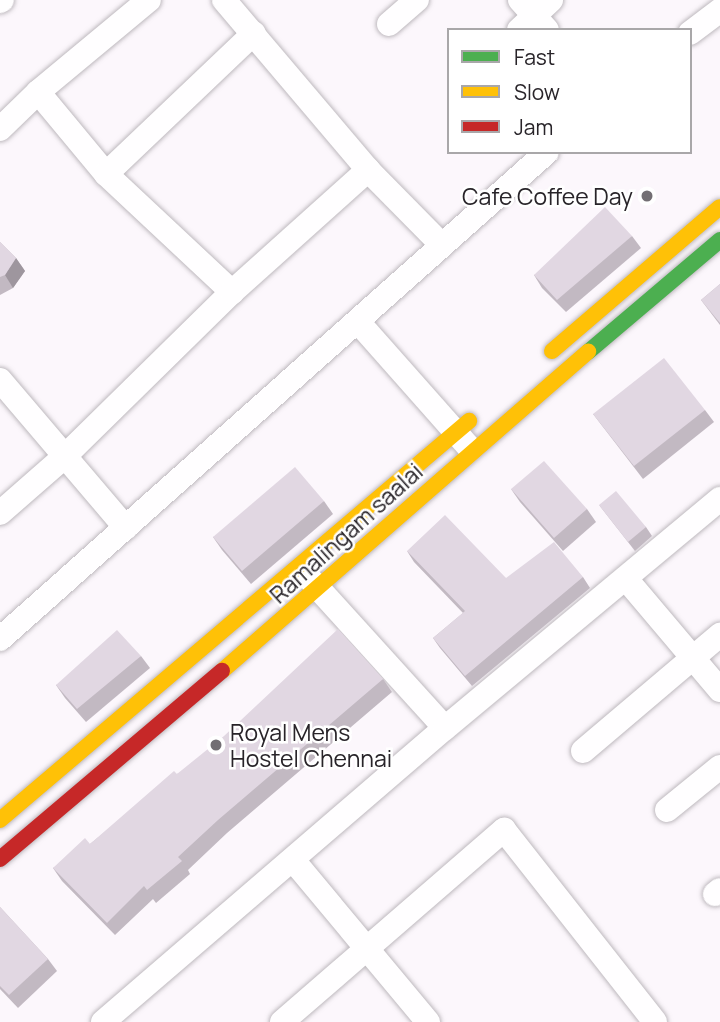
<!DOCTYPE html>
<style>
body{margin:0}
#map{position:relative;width:720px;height:1022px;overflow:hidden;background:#fcf7fc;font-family:Manrope,sans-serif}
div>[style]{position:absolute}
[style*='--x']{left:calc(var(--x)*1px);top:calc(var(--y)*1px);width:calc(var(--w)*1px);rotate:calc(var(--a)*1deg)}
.roads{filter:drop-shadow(0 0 2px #beb9be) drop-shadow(0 0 2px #beb9be)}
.street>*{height:24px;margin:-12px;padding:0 12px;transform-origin:12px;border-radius:12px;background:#fffeff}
.fast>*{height:16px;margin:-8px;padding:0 8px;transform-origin:8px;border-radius:8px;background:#4caf50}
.slow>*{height:16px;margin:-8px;padding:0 8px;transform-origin:8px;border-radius:8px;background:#ffc107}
.jam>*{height:16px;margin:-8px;padding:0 8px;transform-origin:8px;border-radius:8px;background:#c62828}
.wall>*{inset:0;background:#c2b9c2}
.shaded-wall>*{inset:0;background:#9e969e}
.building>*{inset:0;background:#e1d7e2}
.dots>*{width:19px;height:19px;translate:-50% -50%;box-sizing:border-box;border:4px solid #fff;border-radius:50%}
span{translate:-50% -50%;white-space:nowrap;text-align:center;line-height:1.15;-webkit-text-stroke:5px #fff;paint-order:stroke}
.poi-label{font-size:23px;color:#282429}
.right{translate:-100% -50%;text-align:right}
.left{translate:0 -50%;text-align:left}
.street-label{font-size:23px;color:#282429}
.legend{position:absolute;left:447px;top:28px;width:245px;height:126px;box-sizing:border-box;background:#fff;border:2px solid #a9a7a9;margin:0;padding:9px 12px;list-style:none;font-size:21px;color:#282429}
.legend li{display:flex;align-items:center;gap:14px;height:35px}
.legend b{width:35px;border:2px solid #a9a7a9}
</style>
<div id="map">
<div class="roads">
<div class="street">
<div style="--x:224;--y:0;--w:223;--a:49.7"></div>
<div style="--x:368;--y:170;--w:105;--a:45.4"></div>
<div style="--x:520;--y:0;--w:40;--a:48"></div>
<div style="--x:0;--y:1;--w:2;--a:-27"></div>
<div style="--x:389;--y:24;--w:37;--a:-41"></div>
<div style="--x:519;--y:30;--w:44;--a:-43.2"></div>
<div style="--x:690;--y:33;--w:38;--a:-37"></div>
<div style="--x:38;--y:92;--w:107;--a:50.3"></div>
<div style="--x:106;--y:174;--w:173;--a:43.1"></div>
<div style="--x:0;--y:129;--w:53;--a:-44.2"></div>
<div style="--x:38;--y:92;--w:144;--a:-39.7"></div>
<div style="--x:106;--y:174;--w:204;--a:-43.6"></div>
<div style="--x:359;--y:323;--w:163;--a:48.5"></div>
<div style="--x:0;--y:380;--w:194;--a:49.6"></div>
<div style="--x:0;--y:513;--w:86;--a:-41.2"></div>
<div style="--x:65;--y:456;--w:234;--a:-44.5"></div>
<div style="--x:232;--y:292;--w:183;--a:-41.9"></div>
<div style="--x:309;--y:578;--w:202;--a:47.8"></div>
<div style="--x:627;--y:580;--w:144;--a:49.8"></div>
<div style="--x:0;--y:639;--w:732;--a:-41.68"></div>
<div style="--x:583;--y:751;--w:180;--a:-40.3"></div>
<div style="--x:667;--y:810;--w:68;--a:-39.1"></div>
<div style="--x:293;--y:860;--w:211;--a:50.2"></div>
<div style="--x:715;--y:894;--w:6;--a:-39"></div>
<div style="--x:103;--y:1022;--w:451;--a:-40.7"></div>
<div style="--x:445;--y:728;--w:358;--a:-39.8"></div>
<div style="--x:282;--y:1022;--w:294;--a:-40.9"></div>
<div style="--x:504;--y:830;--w:244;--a:51.8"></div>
</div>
<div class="fast">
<div style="--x:588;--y:352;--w:173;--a:-40.3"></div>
</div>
<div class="slow">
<div style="--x:552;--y:351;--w:221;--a:-40.6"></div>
<div style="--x:222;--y:671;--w:486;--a:-41.1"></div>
<div style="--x:0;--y:820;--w:616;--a:-40.39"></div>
</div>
<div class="jam">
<div style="--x:0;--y:859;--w:291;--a:-40.3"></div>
</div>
</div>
<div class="wall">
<div style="clip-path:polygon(632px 236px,641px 248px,566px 312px,542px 288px,534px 275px)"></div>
<div style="clip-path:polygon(0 242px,16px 258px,25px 271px,13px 288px,0 295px)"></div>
<div style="clip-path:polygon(720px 284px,720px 325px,701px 300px)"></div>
<div style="clip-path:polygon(705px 410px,714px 422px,643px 479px,593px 414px)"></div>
<div style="clip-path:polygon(511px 489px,587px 509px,596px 522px,563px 551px,520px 502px)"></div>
<div style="clip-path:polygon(324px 501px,333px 514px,251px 584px,222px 550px,213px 537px)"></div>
<div style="clip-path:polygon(599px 505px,646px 527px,652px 536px,635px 551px)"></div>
<div style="clip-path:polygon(407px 551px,506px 578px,583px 577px,590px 588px,472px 686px,440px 648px,433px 638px,463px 613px,414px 562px)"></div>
<div style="clip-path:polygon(141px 656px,150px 668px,86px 722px,65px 698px,56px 685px)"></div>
<div style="clip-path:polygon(383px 679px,392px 692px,227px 833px,188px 870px,190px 874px,156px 903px,153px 899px,115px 935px,62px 881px,53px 868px,90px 844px,177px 774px)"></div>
<div style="clip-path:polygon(0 907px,48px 959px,57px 971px,18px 1008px,0 989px)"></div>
</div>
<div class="shaded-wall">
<div style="clip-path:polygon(16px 258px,25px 271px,13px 288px,5px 275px)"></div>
</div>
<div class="building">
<div style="clip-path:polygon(605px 207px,632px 236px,557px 300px,534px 275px)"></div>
<div style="clip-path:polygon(0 242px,16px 258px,5px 275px,0 277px)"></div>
<div style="clip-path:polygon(720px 284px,720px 323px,701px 300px)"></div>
<div style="clip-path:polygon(664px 358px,705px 410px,634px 466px,593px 414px)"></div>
<div style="clip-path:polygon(544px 461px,587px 509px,554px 538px,511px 489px)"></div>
<div style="clip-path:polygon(295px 467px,324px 501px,242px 571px,213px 537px)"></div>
<div style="clip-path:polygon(616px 491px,646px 527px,628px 542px,599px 505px)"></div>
<div style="clip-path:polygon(445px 515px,506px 578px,554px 542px,583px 577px,465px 676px,433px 638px,465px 611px,407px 551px)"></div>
<div style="clip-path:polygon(338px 629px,383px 679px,218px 820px,178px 857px,182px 861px,147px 890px,144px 886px,107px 923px,53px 868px,85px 838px,90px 844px,174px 771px,177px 774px,224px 736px)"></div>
<div style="clip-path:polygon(117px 630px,141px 656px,77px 709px,56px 685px)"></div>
<div style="clip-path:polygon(0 907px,48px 959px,9px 995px,0 986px)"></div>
</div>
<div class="dots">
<div style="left:647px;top:196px;background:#726e73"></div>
<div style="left:216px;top:745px;background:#726e73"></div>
</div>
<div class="poi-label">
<span class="right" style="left:633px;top:196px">Cafe Coffee Day</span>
<span class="left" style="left:230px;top:745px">Royal Mens<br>Hostel Chennai</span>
</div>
<div class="street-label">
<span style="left:346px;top:533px;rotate:-42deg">Ramalingam saalai</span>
</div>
<ul class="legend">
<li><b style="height:9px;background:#4caf50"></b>Fast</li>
<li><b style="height:9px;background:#ffc107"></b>Slow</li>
<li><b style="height:9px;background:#c62828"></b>Jam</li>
</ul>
</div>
